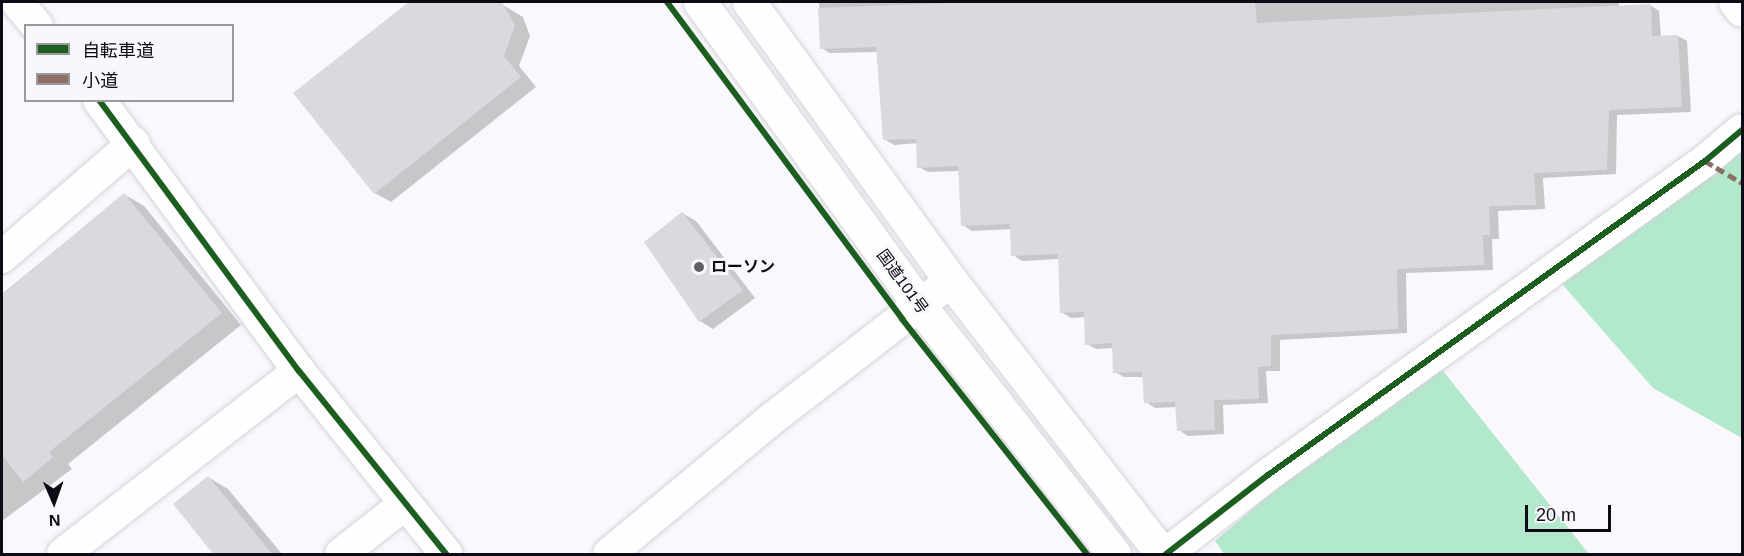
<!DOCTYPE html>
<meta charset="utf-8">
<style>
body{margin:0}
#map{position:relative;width:1744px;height:556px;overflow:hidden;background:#faf8fc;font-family:Arial,"Noto Sans JP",sans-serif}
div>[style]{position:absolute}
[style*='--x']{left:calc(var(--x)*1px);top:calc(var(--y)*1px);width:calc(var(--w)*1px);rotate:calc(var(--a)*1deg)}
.forest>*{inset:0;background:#b2e8cb}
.shadow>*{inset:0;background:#0003}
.building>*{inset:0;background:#dbd8df}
.roads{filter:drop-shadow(0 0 2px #d4d2d9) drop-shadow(0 0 2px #d4d2d9)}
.minor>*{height:32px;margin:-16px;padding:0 16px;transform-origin:16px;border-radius:16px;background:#fefeff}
.trunk>*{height:33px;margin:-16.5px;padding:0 16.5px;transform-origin:16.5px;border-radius:16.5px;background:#fefeff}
.quiet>*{height:4.5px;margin-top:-2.25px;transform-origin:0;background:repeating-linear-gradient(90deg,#8d6e63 0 9px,transparent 0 13.5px)}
.cycleway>*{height:6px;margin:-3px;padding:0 3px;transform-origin:3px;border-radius:3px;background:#1b5e20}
.dots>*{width:16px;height:16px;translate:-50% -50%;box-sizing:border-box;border:3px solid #f9f7fd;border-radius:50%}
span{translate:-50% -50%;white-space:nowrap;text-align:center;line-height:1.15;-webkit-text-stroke:6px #f9f7fd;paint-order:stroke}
.poi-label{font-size:16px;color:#0e0b14;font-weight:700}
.left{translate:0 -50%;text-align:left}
.street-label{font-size:16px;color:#0e0b14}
.frame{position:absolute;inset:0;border:3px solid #0e0b14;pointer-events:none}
.legend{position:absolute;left:24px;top:24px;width:210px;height:78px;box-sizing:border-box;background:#f9f7fd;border:2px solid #9b99a0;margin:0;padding:8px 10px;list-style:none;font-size:18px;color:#0e0b14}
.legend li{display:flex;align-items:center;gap:12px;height:30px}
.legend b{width:30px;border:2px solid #9b99a0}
.north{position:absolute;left:24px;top:472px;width:60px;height:60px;-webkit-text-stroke:4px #f9f7fd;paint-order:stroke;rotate:178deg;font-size:16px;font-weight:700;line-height:24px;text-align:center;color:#0e0b14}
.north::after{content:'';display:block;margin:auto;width:21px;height:27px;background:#0e0b14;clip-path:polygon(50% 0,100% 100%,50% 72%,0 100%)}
.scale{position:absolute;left:1525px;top:505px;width:86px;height:27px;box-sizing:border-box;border:3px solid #0e0b14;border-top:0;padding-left:8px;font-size:18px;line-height:21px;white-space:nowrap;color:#0e0b14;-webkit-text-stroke:4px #f9f7fd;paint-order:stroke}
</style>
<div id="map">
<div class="forest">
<div style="clip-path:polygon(1742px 151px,1742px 438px,1653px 388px,1562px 284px)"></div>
<div style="clip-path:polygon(1432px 357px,1589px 554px,1224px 554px,1215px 541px)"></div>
</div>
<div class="shadow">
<div style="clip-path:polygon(412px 2px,498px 2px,523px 17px,530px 36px,519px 66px,536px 87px,391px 202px,375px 193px,295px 93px)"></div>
<div style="clip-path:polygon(819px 2px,1619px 2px,1619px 7px,1650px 5px,1659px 11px,1661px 37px,1678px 36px,1687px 41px,1691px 112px,1617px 115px,1616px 174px,1543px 178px,1545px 209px,1498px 211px,1499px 239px,1492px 239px,1493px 270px,1406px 273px,1407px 333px,1280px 340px,1280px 371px,1266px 371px,1268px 403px,1223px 405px,1224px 434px,1188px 436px,1179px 430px,1177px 407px,1155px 408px,1146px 402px,1144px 377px,1124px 377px,1115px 372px,1113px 348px,1096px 349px,1087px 344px,1086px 317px,1071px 318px,1061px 312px,1059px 259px,1022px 261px,1013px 255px,1012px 229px,972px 231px,963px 225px,960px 171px,928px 172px,919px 167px,918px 143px,894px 145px,884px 139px,877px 52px,830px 53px,821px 48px)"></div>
<div style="clip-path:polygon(124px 194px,144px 206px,241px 325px,68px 464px,72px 469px,2px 521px,2px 294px)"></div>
<div style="clip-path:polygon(682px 213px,696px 221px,755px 298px,713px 329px,700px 321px,646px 243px)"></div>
<div style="clip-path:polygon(208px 477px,228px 489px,282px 554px,216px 554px)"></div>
</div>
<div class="building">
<div style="clip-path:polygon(409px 2px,502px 2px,515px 26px,504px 56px,521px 77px,374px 194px,293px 93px)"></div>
<div style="clip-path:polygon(975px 2px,1255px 2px,1257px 23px,1651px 4px,1652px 36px,1678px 35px,1682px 107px,1609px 110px,1607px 170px,1534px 173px,1536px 205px,1489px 206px,1490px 235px,1483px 235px,1484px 265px,1397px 269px,1398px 329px,1271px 335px,1271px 366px,1258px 367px,1259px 399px,1214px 400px,1215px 430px,1177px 431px,1175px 402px,1144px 403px,1142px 372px,1113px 373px,1112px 343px,1085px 345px,1084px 312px,1060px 313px,1058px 254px,1011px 256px,1010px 224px,961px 226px,958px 166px,917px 168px,916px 139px,883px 140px,876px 47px,820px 49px,818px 8px)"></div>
<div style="clip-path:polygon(124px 193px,222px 313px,49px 452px,53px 457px,23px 482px,2px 455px,2px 295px)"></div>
<div style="clip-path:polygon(682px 212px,743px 290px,699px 322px,644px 242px)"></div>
<div style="clip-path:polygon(208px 476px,273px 555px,214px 555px,173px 504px)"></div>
</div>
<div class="roads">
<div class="minor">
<div style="--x:17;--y:2;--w:31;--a:50"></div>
<div style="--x:1735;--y:2;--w:11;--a:52"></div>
<div style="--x:99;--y:100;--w:337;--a:53.6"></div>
<div style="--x:299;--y:371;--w:235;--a:51.2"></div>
<div style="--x:2;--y:257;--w:174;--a:-40.8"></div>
<div style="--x:63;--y:554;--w:299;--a:-37.8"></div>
<div style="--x:341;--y:554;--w:81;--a:-38"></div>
<div style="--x:609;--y:554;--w:208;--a:-39.7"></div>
<div style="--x:769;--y:421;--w:230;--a:-37.6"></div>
<div style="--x:1166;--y:554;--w:129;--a:-37.8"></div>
<div style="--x:1268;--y:475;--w:538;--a:-35.7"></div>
<div style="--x:1705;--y:161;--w:48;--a:-40"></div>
</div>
<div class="trunk">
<div style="--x:700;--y:2;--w:374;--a:54.1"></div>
<div style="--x:919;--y:305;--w:316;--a:51.9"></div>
<div style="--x:749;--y:2;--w:344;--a:54.1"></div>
<div style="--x:951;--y:281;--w:345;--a:52.3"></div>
</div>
</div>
<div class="quiet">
<div style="--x:1705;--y:161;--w:43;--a:30.7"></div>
</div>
<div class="cycleway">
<div style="--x:667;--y:2;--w:395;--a:53.4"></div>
<div style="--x:902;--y:319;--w:299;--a:51.8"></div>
<div style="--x:99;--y:100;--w:337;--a:53.6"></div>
<div style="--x:299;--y:371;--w:235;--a:51.2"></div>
<div style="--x:1166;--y:554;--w:129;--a:-37.8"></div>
<div style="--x:1268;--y:475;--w:538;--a:-35.7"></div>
<div style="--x:1705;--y:161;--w:48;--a:-40"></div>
</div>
<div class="dots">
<div style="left:699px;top:267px;background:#615e65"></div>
</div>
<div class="poi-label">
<span class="left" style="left:711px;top:267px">ローソン</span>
</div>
<div class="street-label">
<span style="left:902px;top:282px;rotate:54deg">国道101号</span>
</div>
<div class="frame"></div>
<ul class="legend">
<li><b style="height:8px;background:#1b5e20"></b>自転車道</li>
<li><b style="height:8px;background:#8d6e63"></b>小道</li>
</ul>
<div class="north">N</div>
<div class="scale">20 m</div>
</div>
